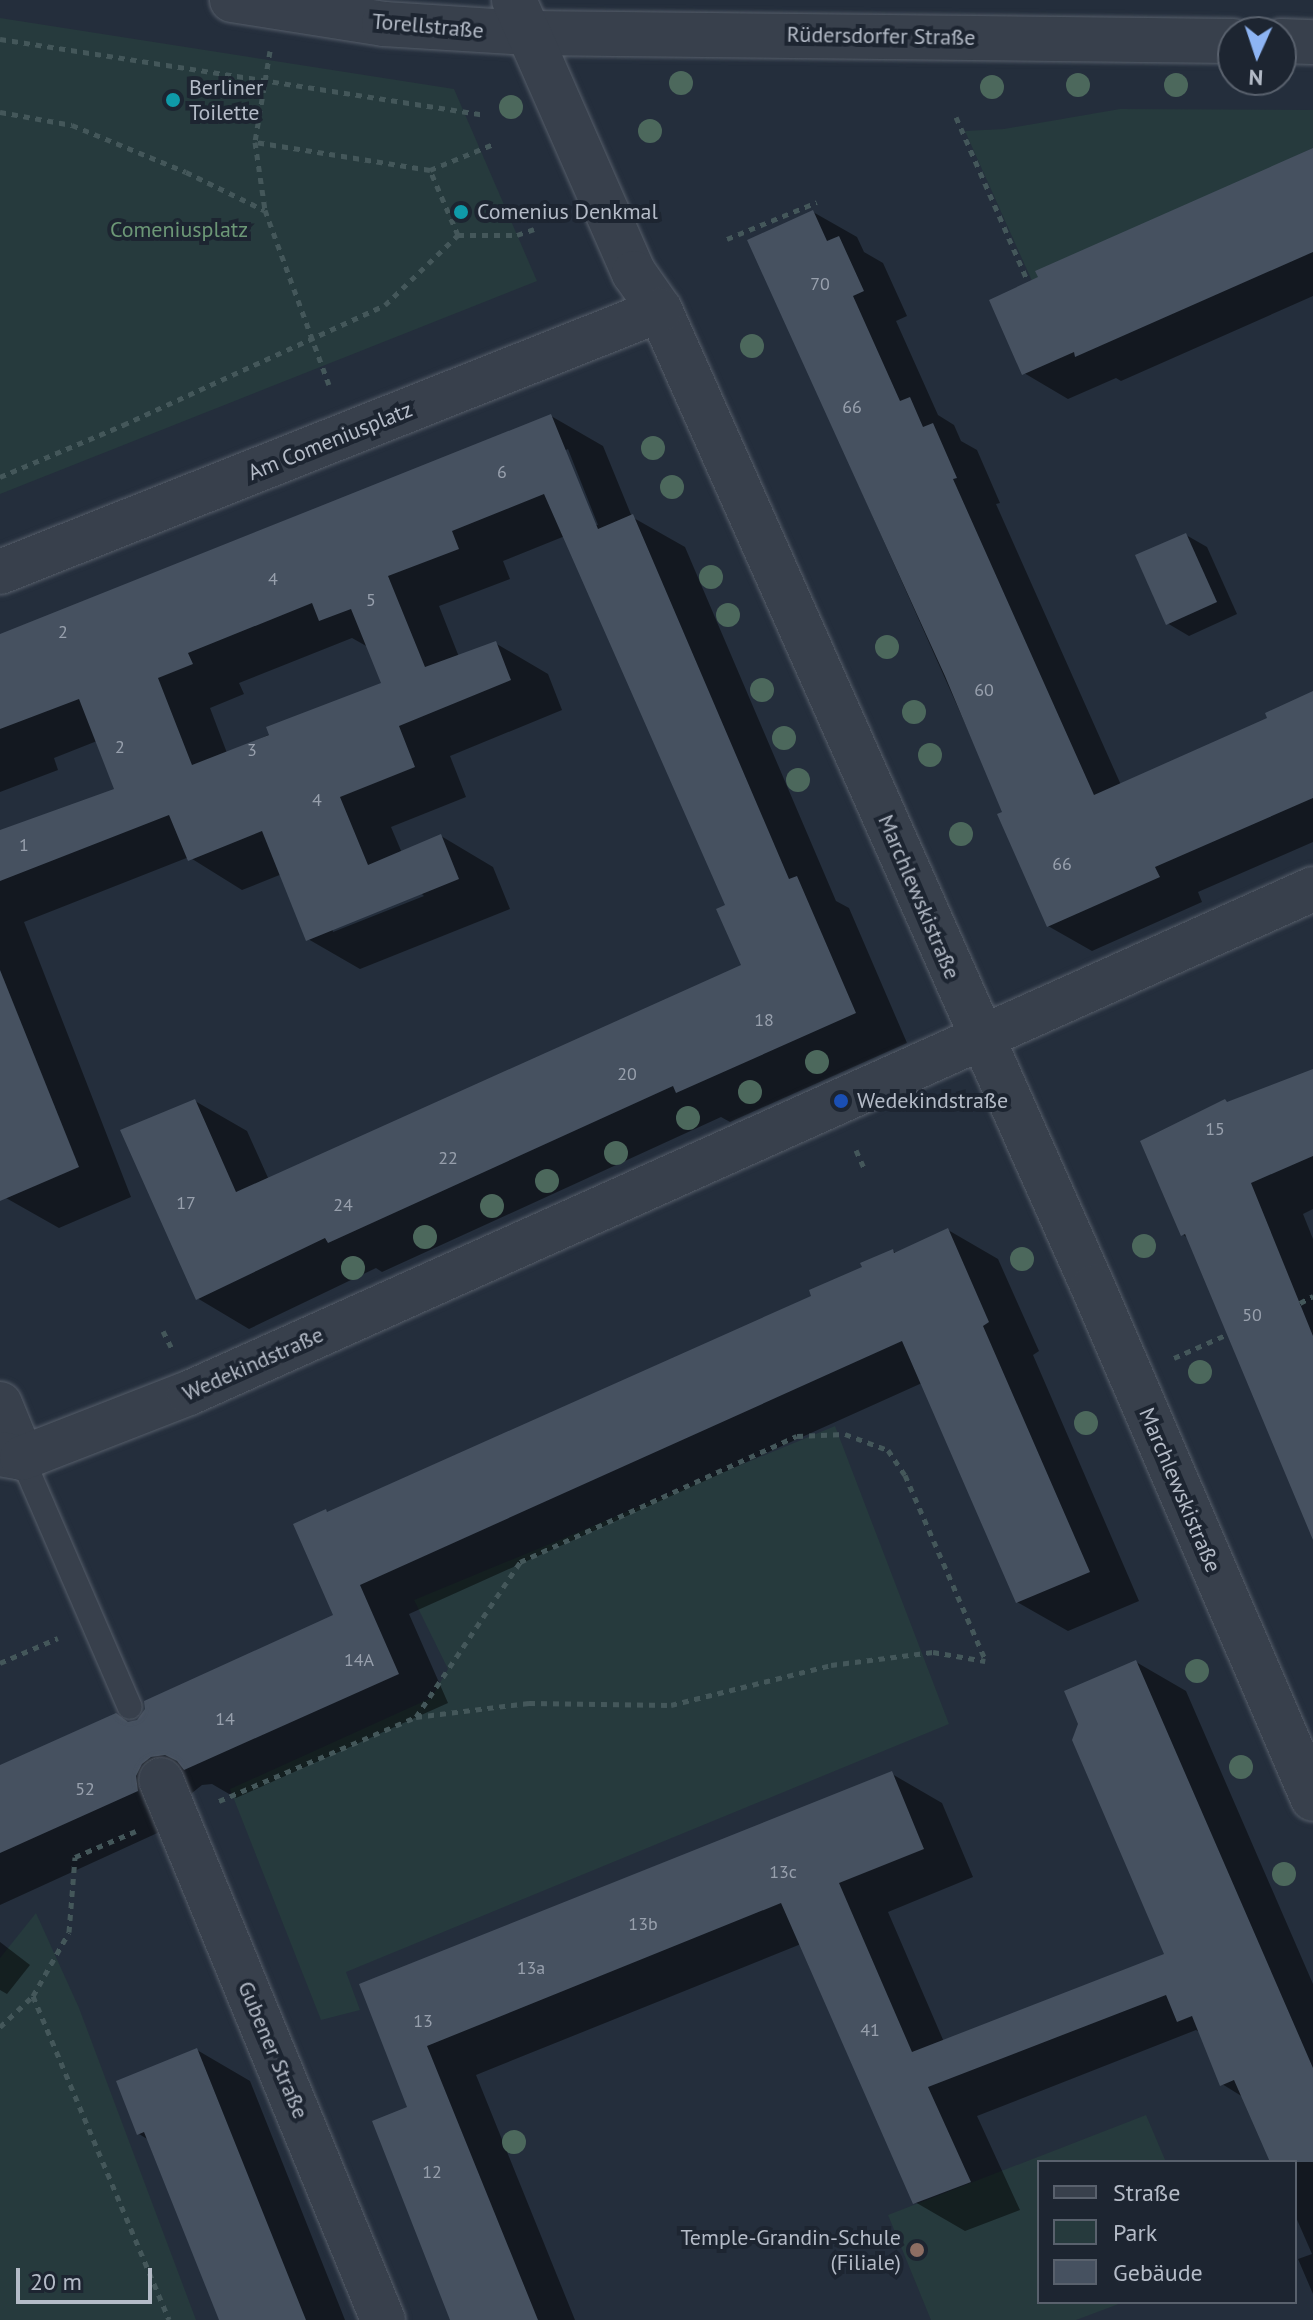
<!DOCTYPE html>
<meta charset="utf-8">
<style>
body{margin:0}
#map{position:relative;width:1313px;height:2320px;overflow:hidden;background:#242e3c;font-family:"PT Sans",sans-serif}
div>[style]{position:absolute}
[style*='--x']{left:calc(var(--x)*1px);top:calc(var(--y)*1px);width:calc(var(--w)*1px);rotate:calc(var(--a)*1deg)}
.green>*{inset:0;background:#263a3d}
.shadow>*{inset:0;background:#0007}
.building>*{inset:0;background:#465160}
.path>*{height:5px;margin-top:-2.5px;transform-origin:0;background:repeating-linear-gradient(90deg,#44575a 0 6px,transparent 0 12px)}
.roads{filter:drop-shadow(0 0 2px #565e6a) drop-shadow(0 0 2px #565e6a)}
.service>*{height:24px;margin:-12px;padding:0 12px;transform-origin:12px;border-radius:12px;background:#38404c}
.minor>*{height:44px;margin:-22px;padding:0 22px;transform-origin:22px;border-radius:22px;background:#38404c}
.tertiary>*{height:44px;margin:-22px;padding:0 22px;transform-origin:22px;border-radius:22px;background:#38404c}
.trees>*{width:24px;height:24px;margin:-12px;border-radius:50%;background:#4c685c}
.dots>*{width:22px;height:22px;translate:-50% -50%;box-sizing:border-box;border:4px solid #1d2531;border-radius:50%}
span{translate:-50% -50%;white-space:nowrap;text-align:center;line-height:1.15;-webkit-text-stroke:8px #1d2531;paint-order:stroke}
.number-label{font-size:18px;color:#98a0ad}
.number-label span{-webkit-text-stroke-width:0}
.street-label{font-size:22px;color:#b4bbc7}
.poi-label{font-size:22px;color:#b4bbc7}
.left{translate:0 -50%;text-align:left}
.right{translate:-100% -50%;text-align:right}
.park-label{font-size:22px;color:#6c9776}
.legend{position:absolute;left:1037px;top:2160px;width:260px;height:144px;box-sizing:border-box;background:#1d2531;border:2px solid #59616d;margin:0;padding:10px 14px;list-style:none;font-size:24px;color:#b4bbc7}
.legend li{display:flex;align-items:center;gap:16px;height:40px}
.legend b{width:40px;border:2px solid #59616d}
.north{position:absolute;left:1217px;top:16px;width:80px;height:80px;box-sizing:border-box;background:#1d2531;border:2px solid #59616d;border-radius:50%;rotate:183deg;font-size:22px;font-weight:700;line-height:32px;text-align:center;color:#b4bbc7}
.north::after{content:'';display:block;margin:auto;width:28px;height:36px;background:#8db4f3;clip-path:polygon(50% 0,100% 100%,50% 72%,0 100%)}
.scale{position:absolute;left:16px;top:2268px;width:136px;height:36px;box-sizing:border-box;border:4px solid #b4bbc7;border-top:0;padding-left:10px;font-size:24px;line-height:28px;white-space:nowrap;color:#b4bbc7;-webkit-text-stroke:6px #1d2531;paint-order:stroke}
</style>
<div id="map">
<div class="green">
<div style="clip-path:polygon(0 18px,454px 89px,537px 281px,0 494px)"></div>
<div style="clip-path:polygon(1120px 109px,1313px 110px,1313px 148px,1032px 281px,965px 131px,1004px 129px)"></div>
<div style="clip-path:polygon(835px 1426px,949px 1724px,346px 1972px,360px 2010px,321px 2020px,230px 1789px,431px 1698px,448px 1669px,414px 1600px)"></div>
<div style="clip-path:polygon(36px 1913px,79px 2008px,196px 2320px,0 2320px,0 1958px)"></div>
<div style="clip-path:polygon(1146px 2115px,1166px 2162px,1039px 2162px,1039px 2302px,1124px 2302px,1076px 2320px,931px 2320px,888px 2215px)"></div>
</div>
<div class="shadow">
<div style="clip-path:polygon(1313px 151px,1313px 296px,1121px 381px,1116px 378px,1068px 399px,1024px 373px)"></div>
<div style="clip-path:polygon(813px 212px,857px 237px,864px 252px,883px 263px,907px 316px,896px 321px,938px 415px,954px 425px,961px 441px,977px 450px,1000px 503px,996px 504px,1121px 785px,1269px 719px,1313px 694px,1313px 842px,1198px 892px,1202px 902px,1092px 951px,1048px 926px,1005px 813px,750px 241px)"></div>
<div style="clip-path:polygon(evenodd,551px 416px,603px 446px,632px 517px,685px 547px,836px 901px,849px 908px,907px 1043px,730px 1122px,721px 1117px,382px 1272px,376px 1268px,249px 1329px,197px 1298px,195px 1101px,247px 1131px,269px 1180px,744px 966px,728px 907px,565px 536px,503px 561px,510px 579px,439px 606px,459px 657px,495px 643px,548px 674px,562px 710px,450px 756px,466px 797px,391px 827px,402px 853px,441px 836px,493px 867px,510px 909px,360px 969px,308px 939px,282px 874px,242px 890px,189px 857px,24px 922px,131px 1197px,59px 1228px,6px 1198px,0 1180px,0 833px,116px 791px,97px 741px,54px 758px,58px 770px,0 792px,0 636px,551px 416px,568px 449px,598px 525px,594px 525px,564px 451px,568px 449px,551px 416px,352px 638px,368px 647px,384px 684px,227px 753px,210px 708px,244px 694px,239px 683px,352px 638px,551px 416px,421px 893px,424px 896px,333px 932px,332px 928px,421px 893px)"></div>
<div style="clip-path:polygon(1186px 535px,1207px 547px,1237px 614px,1189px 636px,1167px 623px)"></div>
<div style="clip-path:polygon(1313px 1071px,1313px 1209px,1303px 1214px,1313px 1239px,1313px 1531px,1188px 1238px,1182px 1234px,1229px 1104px)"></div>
<div style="clip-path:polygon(948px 1230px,998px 1259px,1039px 1351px,1033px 1355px,1139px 1601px,1068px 1631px,1017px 1602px,922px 1383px,409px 1614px,448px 1703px,236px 1798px,212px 1784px,202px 1785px,192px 1793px,186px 1806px,188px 1819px,0 1905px,0 1767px,138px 1722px,336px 1616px,325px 1511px,329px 1513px,814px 1297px,893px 1251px,897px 1254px)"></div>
<div style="clip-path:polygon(1136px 1662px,1186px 1691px,1313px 1984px,1313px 2294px,1298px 2259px,1312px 2254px,1295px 2215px,1295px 2162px,1272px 2162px,1243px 2097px,1222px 2084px,1201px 2033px,1196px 2030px,977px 2116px,1020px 2210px,965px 2231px,915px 2202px,801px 1944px,476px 2075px,575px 2320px,452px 2320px,409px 2108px,362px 1985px,892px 1774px,942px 1803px,973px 1877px,888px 1912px,944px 2042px,1166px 1955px)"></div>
<div style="clip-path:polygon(0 1942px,30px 1965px,7px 1994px,0 1990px)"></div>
<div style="clip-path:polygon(197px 2050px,250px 2081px,345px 2320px,221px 2320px,149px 2140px,139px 2134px)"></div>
</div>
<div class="building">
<div style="clip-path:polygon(1313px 148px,1313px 252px,1075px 357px,1074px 352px,1022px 375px,989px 300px,1038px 277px,1035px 271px)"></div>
<div style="clip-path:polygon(813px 210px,827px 241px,839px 236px,864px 291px,853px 296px,900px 401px,910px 397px,923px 427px,933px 423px,957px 478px,953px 479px,1094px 795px,1267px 718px,1265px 713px,1313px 691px,1313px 798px,1155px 867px,1160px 877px,1047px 927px,997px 814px,1002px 812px,945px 676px,747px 240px)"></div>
<div style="clip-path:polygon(evenodd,551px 414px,598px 529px,633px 514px,789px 879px,797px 876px,856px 1013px,676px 1093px,673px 1086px,328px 1243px,325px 1238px,196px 1300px,120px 1130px,195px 1099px,236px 1192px,741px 965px,716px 909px,725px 905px,544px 494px,452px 531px,459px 549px,388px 576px,425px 667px,496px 641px,511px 680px,399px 726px,415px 767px,340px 797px,368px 865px,441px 834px,459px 879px,306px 941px,262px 831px,188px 861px,169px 815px,0 881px,0 830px,114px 789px,79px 699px,0 729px,0 634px,551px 414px,312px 603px,319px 621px,351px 609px,381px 683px,266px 727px,269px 735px,192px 765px,158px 678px,193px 664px,188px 653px,312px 603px)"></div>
<div style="clip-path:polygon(1186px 533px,1217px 602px,1166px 625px,1135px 555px)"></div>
<div style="clip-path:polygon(0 970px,79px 1167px,0 1201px)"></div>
<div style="clip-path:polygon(1313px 1069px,1313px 1156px,1251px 1183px,1313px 1336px,1313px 1540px,1185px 1234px,1181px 1236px,1140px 1141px,1225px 1099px,1227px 1102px)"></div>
<div style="clip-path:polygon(948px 1228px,989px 1322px,983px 1326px,1090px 1572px,1016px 1603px,902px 1341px,360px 1585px,399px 1674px,184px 1770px,177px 1761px,165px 1755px,151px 1757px,142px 1764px,136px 1776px,138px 1791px,0 1853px,0 1765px,116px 1713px,128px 1722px,137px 1720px,145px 1709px,144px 1701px,333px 1615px,293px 1524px,326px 1509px,327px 1512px,811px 1296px,809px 1290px,862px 1267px,860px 1263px,893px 1249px,894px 1253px)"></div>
<div style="clip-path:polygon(1136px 1660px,1313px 2068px,1313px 2162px,1270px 2162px,1234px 2080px,1220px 2086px,1192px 2016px,1177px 2022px,1166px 1995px,928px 2087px,971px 2182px,913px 2204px,781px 1903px,427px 2046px,538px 2320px,450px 2320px,372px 2121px,407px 2107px,359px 1984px,892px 1771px,924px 1849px,839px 1883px,912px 2052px,1164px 1954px,1072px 1740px,1078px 1724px,1064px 1691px)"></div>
<div style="clip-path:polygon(197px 2048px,306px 2320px,219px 2320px,144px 2132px,137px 2135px,116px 2081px)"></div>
</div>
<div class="path">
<div style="--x:0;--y:39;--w:490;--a:8.9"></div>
<div style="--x:270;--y:51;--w:92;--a:99.4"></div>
<div style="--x:255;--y:142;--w:69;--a:81.6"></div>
<div style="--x:265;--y:210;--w:186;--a:69.9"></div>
<div style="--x:0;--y:112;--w:73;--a:10.2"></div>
<div style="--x:72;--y:125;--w:123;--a:22.4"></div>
<div style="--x:186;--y:172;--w:87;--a:26"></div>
<div style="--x:956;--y:117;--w:180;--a:66.4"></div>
<div style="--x:430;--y:170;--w:71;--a:-22.2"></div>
<div style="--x:458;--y:235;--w:59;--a:0"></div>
<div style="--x:517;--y:235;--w:18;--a:-19"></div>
<div style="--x:727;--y:239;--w:97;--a:-22.3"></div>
<div style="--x:0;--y:477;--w:134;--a:-22.9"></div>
<div style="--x:123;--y:425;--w:288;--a:-24.6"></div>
<div style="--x:385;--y:305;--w:101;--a:-43.8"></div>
<div style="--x:458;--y:235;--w:71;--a:-113.3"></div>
<div style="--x:430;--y:170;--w:177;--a:-170.9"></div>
<div style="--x:856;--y:1150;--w:20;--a:66"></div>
<div style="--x:1300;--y:1303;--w:15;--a:-28"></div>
<div style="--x:163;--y:1331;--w:18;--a:63"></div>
<div style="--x:1174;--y:1358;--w:59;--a:-24"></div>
<div style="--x:0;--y:1663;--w:63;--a:-23.3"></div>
<div style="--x:416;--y:1717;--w:114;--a:-7.1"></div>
<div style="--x:529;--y:1703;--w:142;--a:0.8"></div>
<div style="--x:671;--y:1705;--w:165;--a:-14"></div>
<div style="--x:831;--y:1665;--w:103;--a:-7.3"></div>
<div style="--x:933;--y:1652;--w:53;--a:9.8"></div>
<div style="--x:219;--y:1801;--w:214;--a:-23.1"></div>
<div style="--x:416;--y:1717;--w:187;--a:-56.1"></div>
<div style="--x:520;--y:1562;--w:304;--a:-24.5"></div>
<div style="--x:797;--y:1436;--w:48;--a:-2.4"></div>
<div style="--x:845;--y:1434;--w:46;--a:20.4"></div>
<div style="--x:888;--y:1450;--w:30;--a:56"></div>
<div style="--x:905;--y:1475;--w:203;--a:66.5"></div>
<div style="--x:33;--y:1996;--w:73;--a:-60.6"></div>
<div style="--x:69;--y:1932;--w:75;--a:-85.4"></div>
<div style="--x:75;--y:1857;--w:66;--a:-23.1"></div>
<div style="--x:0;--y:2027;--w:45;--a:-43.2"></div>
<div style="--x:33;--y:1996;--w:351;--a:67.2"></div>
</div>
<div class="roads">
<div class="service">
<div style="--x:22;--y:1458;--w:271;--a:66.6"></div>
</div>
<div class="minor">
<div style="--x:232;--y:0;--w:154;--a:9"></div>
<div style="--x:384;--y:24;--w:145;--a:3.6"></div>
<div style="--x:529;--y:33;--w:704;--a:0.65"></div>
<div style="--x:514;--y:0;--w:298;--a:66.3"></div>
<div style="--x:634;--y:273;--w:45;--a:54.9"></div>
<div style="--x:660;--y:310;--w:1069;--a:66.1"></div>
<div style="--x:1093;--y:1287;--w:557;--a:66.75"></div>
<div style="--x:1281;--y:41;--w:32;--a:2"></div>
<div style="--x:0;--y:572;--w:710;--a:-21.65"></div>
<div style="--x:0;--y:1404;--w:58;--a:67.8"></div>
<div style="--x:161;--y:1780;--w:584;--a:67.65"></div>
</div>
<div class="tertiary">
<div style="--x:0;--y:1454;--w:22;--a:10"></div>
<div style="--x:22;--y:1458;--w:179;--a:-21.3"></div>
<div style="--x:189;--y:1393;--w:1232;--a:-24.15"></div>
</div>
</div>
<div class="trees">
<div style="left:681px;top:83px"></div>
<div style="left:1078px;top:85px"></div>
<div style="left:1176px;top:85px"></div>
<div style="left:992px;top:87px"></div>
<div style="left:511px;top:107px"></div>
<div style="left:650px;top:131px"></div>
<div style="left:752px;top:346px"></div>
<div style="left:653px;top:448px"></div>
<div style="left:672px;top:487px"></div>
<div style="left:711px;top:577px"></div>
<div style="left:728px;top:615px"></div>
<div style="left:887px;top:647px"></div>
<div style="left:762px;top:690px"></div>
<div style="left:914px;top:712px"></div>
<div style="left:784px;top:738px"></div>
<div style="left:930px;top:755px"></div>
<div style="left:798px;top:780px"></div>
<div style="left:961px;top:834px"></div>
<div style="left:817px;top:1062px"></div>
<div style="left:750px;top:1092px"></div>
<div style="left:688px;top:1118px"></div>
<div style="left:616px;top:1153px"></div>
<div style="left:547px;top:1181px"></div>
<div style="left:492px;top:1206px"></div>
<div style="left:425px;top:1237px"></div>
<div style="left:1144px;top:1246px"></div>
<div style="left:1022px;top:1259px"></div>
<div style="left:353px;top:1268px"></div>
<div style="left:1200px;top:1372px"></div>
<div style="left:1086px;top:1423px"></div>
<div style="left:1197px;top:1671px"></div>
<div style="left:1241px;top:1767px"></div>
<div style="left:1284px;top:1874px"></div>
<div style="left:514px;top:2142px"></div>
</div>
<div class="dots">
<div style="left:173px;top:100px;background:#0f9aa8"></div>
<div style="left:461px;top:212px;background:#0f9aa8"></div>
<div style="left:841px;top:1101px;background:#1a4fb4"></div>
<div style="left:917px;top:2250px;background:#8d6e63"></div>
</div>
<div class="number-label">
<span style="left:820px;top:284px">70</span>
<span style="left:852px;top:407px">66</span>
<span style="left:502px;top:472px">6</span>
<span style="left:273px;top:579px">4</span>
<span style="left:371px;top:600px">5</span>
<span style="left:63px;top:632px">2</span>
<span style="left:984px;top:690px">60</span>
<span style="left:120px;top:747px">2</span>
<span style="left:252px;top:750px">3</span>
<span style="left:317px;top:800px">4</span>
<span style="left:24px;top:845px">1</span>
<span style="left:1062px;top:864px">66</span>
<span style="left:764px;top:1020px">18</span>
<span style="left:627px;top:1074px">20</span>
<span style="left:1215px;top:1129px">15</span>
<span style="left:448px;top:1158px">22</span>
<span style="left:186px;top:1203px">17</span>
<span style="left:343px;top:1205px">24</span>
<span style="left:1252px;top:1315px">50</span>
<span style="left:359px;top:1660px">14A</span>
<span style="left:225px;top:1719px">14</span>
<span style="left:85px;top:1789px">52</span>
<span style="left:783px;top:1872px">13c</span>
<span style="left:643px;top:1924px">13b</span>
<span style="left:531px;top:1968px">13a</span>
<span style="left:423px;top:2021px">13</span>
<span style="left:870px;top:2030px">41</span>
<span style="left:432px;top:2172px">12</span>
</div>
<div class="street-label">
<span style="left:428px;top:26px;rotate:5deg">Torellstraße</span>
<span style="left:881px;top:36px;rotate:1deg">Rüdersdorfer Straße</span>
<span style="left:330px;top:441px;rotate:-22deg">Am Comeniusplatz</span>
<span style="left:919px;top:897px;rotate:67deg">Marchlewskistraße</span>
<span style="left:253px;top:1364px;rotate:-24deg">Wedekindstraße</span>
<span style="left:1180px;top:1490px;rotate:67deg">Marchlewskistraße</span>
<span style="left:273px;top:2050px;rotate:67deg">Gubener Straße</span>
</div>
<div class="poi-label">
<span class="left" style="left:189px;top:100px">Berliner<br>Toilette</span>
<span class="left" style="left:477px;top:212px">Comenius Denkmal</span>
<span class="left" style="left:857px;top:1101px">Wedekindstraße</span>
<span class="right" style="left:901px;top:2250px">Temple-Grandin-Schule<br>(Filiale)</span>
</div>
<div class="park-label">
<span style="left:179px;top:230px">Comeniusplatz</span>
</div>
<ul class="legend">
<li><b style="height:10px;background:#38404c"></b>Straße</li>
<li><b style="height:22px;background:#263a3d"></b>Park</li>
<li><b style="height:22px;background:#465160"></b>Gebäude</li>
</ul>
<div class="north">N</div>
<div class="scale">20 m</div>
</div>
